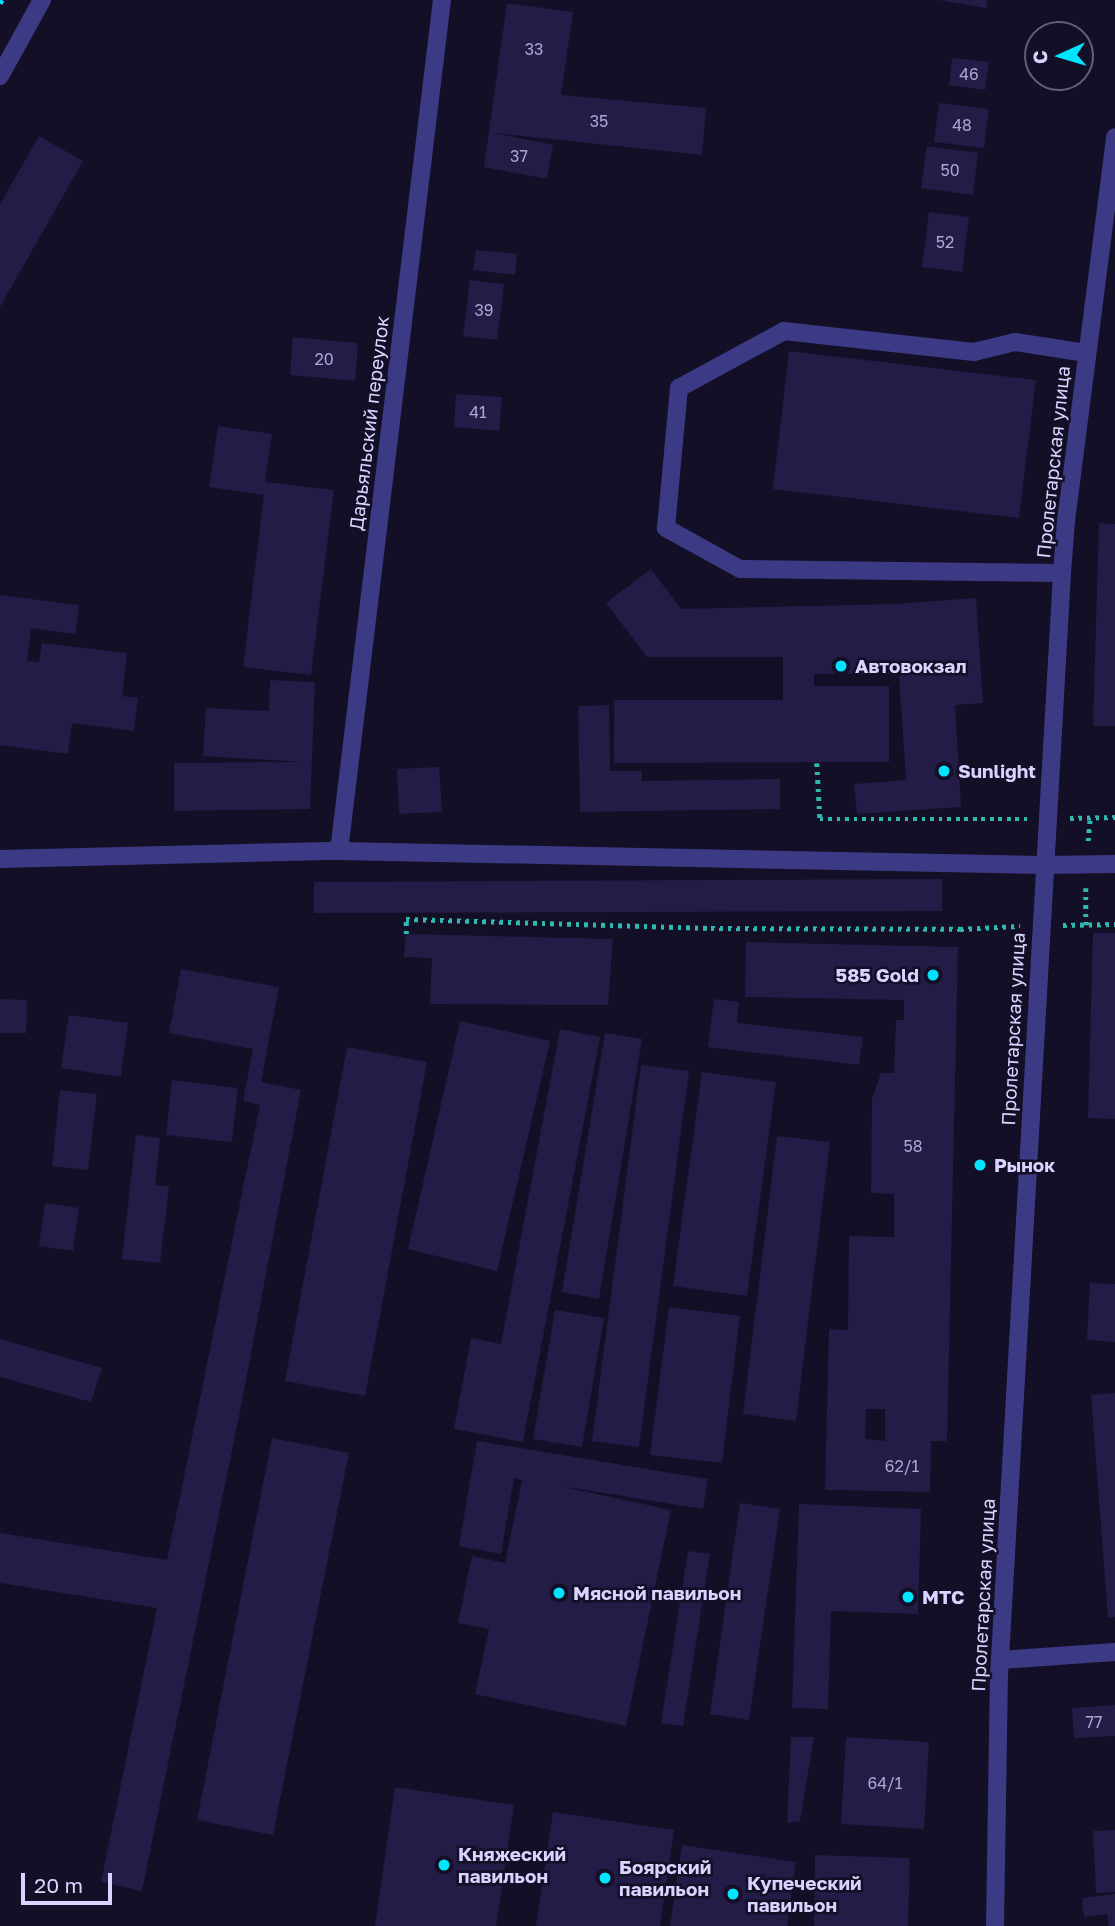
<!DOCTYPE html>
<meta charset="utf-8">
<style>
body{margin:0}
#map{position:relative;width:1115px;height:1926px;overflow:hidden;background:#130f26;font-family:"Golos Text",sans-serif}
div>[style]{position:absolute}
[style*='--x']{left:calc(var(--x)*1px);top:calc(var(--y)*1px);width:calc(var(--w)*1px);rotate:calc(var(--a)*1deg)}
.building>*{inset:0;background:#241b47}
.path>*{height:4.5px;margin-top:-2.25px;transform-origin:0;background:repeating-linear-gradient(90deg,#2fb8b0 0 3.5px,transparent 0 8.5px)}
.minor>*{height:18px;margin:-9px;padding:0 9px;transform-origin:9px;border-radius:9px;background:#3d3a85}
.rail>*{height:5px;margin-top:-2.5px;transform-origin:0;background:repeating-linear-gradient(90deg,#00e5ff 0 10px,transparent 0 19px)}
.dots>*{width:19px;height:19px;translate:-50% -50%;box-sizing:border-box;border:4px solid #130f26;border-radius:50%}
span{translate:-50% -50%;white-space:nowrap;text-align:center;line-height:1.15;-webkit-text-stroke:5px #130f26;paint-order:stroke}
.number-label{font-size:16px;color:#aca6d1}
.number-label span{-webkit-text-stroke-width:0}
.street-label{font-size:19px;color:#d9d4ff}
.poi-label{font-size:19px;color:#d9d4ff;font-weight:700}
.left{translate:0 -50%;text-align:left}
.right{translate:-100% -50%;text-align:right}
.north{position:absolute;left:1024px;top:21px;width:70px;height:70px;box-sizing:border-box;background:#130f26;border:2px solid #625e7d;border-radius:50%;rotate:266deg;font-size:19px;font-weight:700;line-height:28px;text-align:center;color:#d9d4ff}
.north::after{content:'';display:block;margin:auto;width:24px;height:32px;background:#00e5ff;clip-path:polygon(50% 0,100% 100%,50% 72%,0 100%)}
.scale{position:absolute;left:21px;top:1873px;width:91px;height:32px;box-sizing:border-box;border:4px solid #d9d4ff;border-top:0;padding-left:9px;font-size:21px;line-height:24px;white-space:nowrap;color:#d9d4ff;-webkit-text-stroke:5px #130f26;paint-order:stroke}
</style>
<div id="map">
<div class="building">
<div style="clip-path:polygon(938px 0,987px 0,986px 8px)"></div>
<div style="clip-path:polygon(507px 3px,573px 12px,561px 95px,706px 108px,702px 155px,495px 133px,553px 145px,547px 179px,484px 167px)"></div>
<div style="clip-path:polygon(952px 58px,989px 62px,985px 90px,949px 85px)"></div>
<div style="clip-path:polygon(939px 103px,989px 109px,984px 148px,934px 142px)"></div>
<div style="clip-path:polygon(39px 136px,83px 161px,0 307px,0 204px)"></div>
<div style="clip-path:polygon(927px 146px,978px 153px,973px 195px,921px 188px)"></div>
<div style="clip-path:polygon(929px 212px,969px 217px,962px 272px,922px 267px)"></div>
<div style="clip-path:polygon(476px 250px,517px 254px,515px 275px,473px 270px)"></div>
<div style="clip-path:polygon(470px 280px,504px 284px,497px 340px,463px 336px)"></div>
<div style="clip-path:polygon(293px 337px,358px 343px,355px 381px,290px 375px)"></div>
<div style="clip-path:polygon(789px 351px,1036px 380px,1019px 518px,773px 489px)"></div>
<div style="clip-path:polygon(456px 394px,502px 397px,499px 431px,454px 427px)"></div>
<div style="clip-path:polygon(218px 426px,272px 434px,265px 482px,334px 490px,311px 675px,243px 667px,264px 495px,209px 487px)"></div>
<div style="clip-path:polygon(1099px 523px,1115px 524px,1115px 726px,1093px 726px)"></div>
<div style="clip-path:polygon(651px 569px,681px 609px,894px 604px,976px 598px,983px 703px,955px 705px,961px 807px,857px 814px,854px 784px,906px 780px,899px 674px,814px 674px,814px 686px,889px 686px,889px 762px,614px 763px,614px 700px,783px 700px,783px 657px,647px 657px,606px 603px)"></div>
<div style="clip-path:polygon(0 595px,79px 605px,75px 634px,31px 628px,27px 661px,39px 662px,42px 643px,127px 653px,122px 696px,138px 698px,134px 731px,72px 723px,68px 754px,0 745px)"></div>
<div style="clip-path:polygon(270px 680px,315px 682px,310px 809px,174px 811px,174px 763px,301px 762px,203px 756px,206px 708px,269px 711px)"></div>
<div style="clip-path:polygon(609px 705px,610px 771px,642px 771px,642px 781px,780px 779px,780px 809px,580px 812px,578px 706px)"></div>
<div style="clip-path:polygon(439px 767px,442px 812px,399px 814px,397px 769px)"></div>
<div style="clip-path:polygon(942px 879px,942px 911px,314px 913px,314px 882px)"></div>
<div style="clip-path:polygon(1093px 933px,1115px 933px,1115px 1119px,1088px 1118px)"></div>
<div style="clip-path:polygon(406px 934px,613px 939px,608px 1005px,430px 1004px,432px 958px,404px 957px)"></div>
<div style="clip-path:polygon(evenodd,746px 942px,958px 947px,947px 1441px,931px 1441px,930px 1492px,825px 1490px,829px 1329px,848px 1330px,849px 1236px,894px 1237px,894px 1194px,871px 1193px,872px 1099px,881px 1073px,894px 1073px,896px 1020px,904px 1020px,904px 1000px,745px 997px,746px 942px,866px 1409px,885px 1409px,885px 1441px,865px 1439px,866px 1409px)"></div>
<div style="clip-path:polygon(181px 969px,279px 987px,261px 1082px,301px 1090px,241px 1406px,142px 1891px,101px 1882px,157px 1608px,0 1583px,0 1533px,167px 1560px,260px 1105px,243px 1101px,253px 1049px,169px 1033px)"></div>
<div style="clip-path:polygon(0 999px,27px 1000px,26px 1033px,0 1033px)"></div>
<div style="clip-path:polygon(714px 999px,739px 1002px,737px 1023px,863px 1037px,859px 1065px,708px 1047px)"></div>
<div style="clip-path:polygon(69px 1015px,128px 1023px,121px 1077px,61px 1068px)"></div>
<div style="clip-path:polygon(460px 1021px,550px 1041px,497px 1271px,408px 1249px)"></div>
<div style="clip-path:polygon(560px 1029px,600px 1037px,523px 1442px,454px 1429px,471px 1338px,501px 1344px)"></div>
<div style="clip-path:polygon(605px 1033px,642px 1039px,599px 1299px,562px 1292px)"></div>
<div style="clip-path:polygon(347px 1047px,427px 1062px,365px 1396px,285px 1381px)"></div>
<div style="clip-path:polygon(641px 1065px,689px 1071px,639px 1447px,592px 1441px)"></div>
<div style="clip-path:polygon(702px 1072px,776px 1082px,747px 1296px,673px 1286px)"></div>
<div style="clip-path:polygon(172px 1080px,238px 1088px,232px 1142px,166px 1135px)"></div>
<div style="clip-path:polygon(60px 1090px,97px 1094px,88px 1170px,52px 1166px)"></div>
<div style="clip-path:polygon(136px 1135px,160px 1138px,155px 1185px,169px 1186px,160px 1263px,122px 1259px)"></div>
<div style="clip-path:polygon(777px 1136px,830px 1142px,796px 1421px,743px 1414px)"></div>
<div style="clip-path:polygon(45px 1203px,79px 1208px,73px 1251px,39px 1246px)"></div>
<div style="clip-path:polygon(1090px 1283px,1115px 1284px,1115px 1342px,1087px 1340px)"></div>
<div style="clip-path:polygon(669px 1307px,740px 1316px,722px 1463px,650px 1455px)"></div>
<div style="clip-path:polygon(555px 1310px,604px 1318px,582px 1447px,533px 1439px)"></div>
<div style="clip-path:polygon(0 1339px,102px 1368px,91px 1402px,0 1377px)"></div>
<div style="clip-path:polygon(1115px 1393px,1115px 1617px,1108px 1618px,1091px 1395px)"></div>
<div style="clip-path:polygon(272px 1438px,349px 1453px,273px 1835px,197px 1820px)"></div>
<div style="clip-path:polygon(477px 1441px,708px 1479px,703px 1509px,560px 1486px,671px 1510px,626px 1726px,475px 1694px,489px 1629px,458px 1623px,472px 1556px,505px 1563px,522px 1480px,514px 1478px,501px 1554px,459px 1546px)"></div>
<div style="clip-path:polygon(740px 1503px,780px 1509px,749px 1720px,710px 1714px)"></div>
<div style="clip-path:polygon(799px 1504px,921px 1509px,918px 1614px,831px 1611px,828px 1709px,792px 1708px)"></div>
<div style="clip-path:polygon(688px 1551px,710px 1554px,683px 1726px,661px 1723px)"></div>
<div style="clip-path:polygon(1115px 1705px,1115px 1736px,1074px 1738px,1072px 1708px)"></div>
<div style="clip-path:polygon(791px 1737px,814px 1737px,800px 1821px,787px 1823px)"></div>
<div style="clip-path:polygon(846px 1737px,929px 1742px,924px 1829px,841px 1824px)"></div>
<div style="clip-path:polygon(395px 1787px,514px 1805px,496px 1926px,375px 1926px)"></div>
<div style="clip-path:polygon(553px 1812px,674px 1830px,660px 1926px,536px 1926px)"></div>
<div style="clip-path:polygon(1115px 1830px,1115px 1892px,1096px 1893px,1093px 1831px)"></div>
<div style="clip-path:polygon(682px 1845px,796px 1862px,787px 1926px,670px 1926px)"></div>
<div style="clip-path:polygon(815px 1855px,910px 1858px,908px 1926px,814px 1926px)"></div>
<div style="clip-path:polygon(1115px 1894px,1115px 1926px,1109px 1926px,1107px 1914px,1084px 1917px,1082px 1898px)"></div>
</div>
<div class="path">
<div style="--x:817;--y:763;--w:56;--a:86.9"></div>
<div style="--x:820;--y:819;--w:207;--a:0"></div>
<div style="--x:1070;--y:818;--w:45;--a:-1.3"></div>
<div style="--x:1088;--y:841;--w:23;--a:-85"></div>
<div style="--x:1086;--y:888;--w:37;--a:90"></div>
<div style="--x:1063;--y:925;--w:52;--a:-1.1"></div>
<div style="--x:406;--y:934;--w:15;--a:-90"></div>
<div style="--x:406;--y:919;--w:305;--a:1.7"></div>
<div style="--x:711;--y:928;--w:249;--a:0.2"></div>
<div style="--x:960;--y:929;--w:60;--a:-2.9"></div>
</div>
<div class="minor">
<div style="--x:0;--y:76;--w:87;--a:-61.1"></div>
<div style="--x:1062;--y:573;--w:322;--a:-179.3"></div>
<div style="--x:740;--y:569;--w:85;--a:-151"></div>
<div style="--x:666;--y:528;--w:141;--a:-84.7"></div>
<div style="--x:679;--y:388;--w:119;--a:-28.5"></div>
<div style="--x:784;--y:331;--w:191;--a:6.3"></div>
<div style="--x:974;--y:352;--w:42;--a:-13.7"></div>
<div style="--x:1015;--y:342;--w:72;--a:8.8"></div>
<div style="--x:339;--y:851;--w:857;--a:-83.1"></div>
<div style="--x:0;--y:859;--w:339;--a:-1.4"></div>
<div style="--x:339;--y:851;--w:704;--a:1.14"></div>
<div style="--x:1043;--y:865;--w:72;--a:-0.8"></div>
<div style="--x:1000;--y:1660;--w:115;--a:-4"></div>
<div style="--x:995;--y:1926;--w:250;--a:-89.1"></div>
<div style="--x:999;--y:1676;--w:1105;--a:-86.73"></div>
<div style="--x:1062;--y:573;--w:52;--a:-85.6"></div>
<div style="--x:1066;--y:521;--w:387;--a:-82.7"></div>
</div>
<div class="rail">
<div style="--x:0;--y:3;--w:4;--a:-56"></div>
</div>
<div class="dots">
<div style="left:841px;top:666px;background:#00e5ff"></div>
<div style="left:944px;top:771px;background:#00e5ff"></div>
<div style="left:933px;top:975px;background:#00e5ff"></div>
<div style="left:980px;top:1165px;background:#00e5ff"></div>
<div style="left:559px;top:1593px;background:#00e5ff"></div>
<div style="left:908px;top:1597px;background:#00e5ff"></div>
<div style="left:444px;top:1865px;background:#00e5ff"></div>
<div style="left:605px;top:1878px;background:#00e5ff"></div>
<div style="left:733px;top:1894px;background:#00e5ff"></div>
</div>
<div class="number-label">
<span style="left:534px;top:49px">33</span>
<span style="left:969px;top:74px">46</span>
<span style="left:599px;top:121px">35</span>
<span style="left:962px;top:125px">48</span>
<span style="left:519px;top:156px">37</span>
<span style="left:950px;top:170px">50</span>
<span style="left:945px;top:242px">52</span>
<span style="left:484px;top:310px">39</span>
<span style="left:324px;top:359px">20</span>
<span style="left:478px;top:412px">41</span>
<span style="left:913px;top:1146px">58</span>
<span style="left:902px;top:1466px">62/1</span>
<span style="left:1094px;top:1722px">77</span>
<span style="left:885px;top:1783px">64/1</span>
</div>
<div class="street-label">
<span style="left:369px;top:423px;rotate:-83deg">Дарьяльский переулок</span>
<span style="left:1053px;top:462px;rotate:-84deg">Пролетарская улица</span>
<span style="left:1013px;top:1029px;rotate:-87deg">Пролетарская улица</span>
<span style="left:983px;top:1595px;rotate:-87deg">Пролетарская улица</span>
</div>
<div class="poi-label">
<span class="left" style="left:855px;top:666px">Автовокзал</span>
<span class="left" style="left:958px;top:771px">Sunlight</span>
<span class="right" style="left:919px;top:975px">585 Gold</span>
<span class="left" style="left:994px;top:1165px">Рынок</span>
<span class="left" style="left:573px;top:1593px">Мясной павильон</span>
<span class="left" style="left:922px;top:1597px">МТС</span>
<span class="left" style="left:458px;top:1865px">Княжеский<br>павильон</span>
<span class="left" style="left:619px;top:1878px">Боярский<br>павильон</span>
<span class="left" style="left:747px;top:1894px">Купеческий<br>павильон</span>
</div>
<div class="north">С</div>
<div class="scale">20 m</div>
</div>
